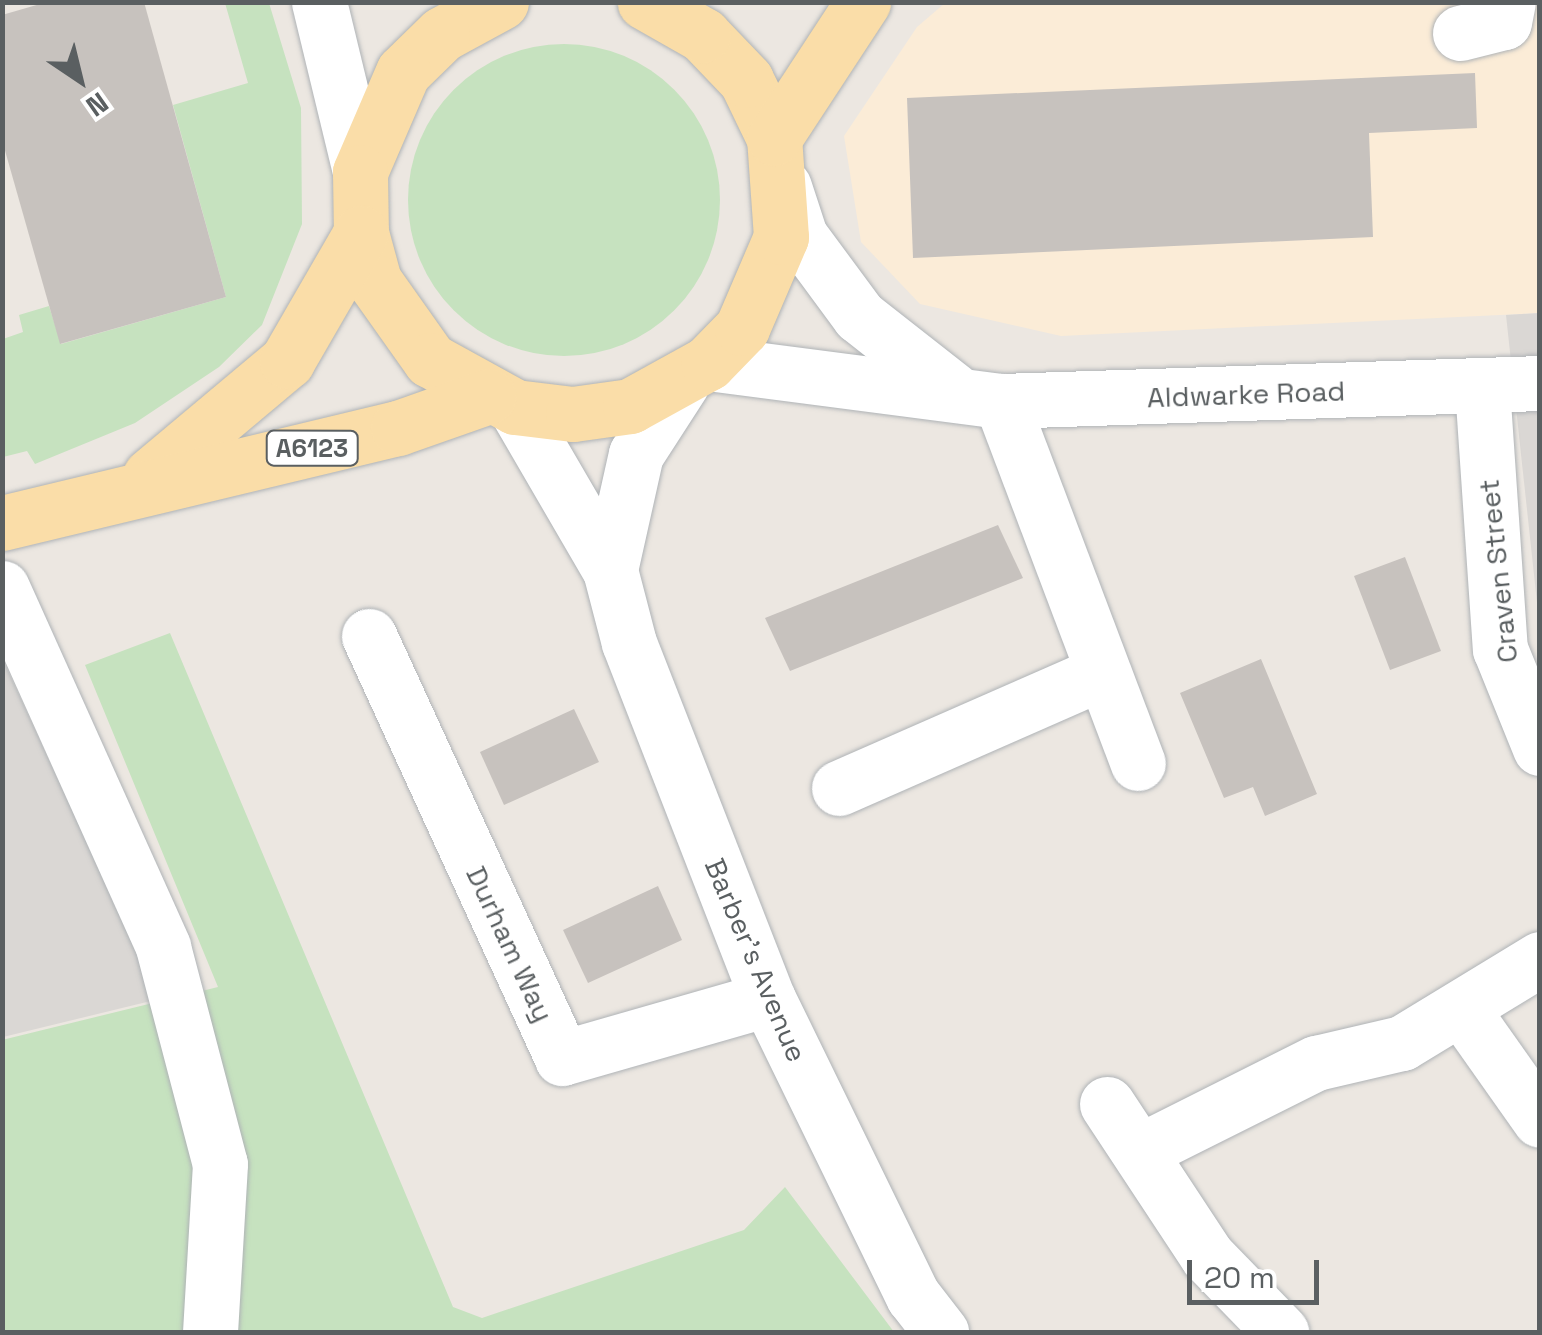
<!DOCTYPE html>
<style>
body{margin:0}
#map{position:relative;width:1542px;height:1335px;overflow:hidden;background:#ece7e1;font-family:"Space Grotesk",sans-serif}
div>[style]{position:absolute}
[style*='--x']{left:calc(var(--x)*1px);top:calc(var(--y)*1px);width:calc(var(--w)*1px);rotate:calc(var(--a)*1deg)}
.commercial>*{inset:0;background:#fbecd7}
.industrial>*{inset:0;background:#dad7d4}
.green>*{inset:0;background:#c6e2bf}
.round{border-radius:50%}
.building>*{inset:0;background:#c7c2be}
.roads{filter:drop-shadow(0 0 2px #afb3b6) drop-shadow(0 0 2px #afb3b6)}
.minor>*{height:55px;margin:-27.5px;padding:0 27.5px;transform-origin:27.5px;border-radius:27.5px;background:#fff}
.major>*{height:55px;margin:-27.5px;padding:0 27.5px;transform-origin:27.5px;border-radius:27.5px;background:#fadda8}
span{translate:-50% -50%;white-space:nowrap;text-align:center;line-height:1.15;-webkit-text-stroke:10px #fff;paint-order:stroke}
.shield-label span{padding:2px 8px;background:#fff;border:2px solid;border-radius:8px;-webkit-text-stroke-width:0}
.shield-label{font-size:25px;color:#5a5f61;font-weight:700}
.street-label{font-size:28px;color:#5a5f61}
.frame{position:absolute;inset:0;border:5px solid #5a5f61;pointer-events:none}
.north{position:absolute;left:30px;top:30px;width:100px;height:100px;-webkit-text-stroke:8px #fff;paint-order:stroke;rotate:145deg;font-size:28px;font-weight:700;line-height:40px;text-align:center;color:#5a5f61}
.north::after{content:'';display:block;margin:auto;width:35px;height:45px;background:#5a5f61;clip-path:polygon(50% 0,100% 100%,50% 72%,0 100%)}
.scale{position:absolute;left:1187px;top:1260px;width:132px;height:45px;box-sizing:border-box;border:5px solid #5a5f61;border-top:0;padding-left:12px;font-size:30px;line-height:35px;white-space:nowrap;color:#5a5f61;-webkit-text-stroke:8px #fff;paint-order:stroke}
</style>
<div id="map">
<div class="commercial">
<div style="clip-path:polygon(945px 3px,1539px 3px,1539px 313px,1061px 336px,920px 304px,861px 242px,844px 136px,917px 27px)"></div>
</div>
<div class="industrial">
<div style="clip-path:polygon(1539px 313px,1539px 621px,1506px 315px)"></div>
<div style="clip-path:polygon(2px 658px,159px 999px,3px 1037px,2px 1037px)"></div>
</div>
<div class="green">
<div style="clip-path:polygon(225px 3px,269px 3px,301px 108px,302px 224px,262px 325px,219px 367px,135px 423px,35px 464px,27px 451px,3px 457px,3px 339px,23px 332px,19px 315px,49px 306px,61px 344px,226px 297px,173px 105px,248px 83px)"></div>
<div class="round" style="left:408px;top:44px;width:312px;height:312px"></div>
<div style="clip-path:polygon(170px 633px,453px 1307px,482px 1318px,744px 1230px,785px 1187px,894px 1332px,3px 1332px,2px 1040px,218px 987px,85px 665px)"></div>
</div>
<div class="building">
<div style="clip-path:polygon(47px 2px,144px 2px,226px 297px,60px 344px,2px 140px,2px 15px)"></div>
<div style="clip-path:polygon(1475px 73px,1477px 128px,1369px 133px,1373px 237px,913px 258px,907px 98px)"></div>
<div style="clip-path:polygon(998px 525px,1023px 578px,790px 671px,765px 618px)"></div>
<div style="clip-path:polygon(1405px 557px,1441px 651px,1390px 670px,1354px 576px)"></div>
<div style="clip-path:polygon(1261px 659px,1317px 794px,1265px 816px,1253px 787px,1224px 798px,1180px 693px)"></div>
<div style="clip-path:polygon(574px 709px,599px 762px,504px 805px,480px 752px)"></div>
<div style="clip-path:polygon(658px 886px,682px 940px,588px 983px,563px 930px)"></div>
</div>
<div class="roads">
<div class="minor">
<div style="--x:319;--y:2;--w:175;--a:76.4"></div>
<div style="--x:1460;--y:33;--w:45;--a:-14"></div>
<div style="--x:1504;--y:22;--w:20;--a:-79"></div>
<div style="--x:784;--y:187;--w:52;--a:71.9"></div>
<div style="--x:800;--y:236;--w:99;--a:53.6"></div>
<div style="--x:859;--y:316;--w:120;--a:38.2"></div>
<div style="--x:708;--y:363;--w:295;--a:7.4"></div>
<div style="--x:1001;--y:401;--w:539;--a:-1.91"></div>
<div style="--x:1482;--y:387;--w:263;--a:86.1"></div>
<div style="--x:1500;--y:649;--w:107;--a:68"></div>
<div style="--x:1001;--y:401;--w:387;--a:69.3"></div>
<div style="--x:515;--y:407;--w:189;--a:59.8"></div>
<div style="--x:610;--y:570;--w:75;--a:75.4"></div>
<div style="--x:629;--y:643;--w:382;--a:68.7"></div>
<div style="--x:768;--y:999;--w:331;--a:64"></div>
<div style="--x:913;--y:1296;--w:46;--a:52.1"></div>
<div style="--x:610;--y:570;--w:119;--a:-77.4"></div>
<div style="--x:636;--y:454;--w:85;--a:-57.1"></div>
<div style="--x:2;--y:588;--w:393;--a:65.8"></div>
<div style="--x:163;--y:947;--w:224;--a:75.3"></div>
<div style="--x:220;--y:1164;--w:168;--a:93.4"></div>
<div style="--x:369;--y:636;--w:464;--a:65.4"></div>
<div style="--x:562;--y:1058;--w:214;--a:-16"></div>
<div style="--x:839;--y:788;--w:288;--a:-23.7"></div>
<div style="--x:1463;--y:1011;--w:133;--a:54.8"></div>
<div style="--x:1107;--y:1104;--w:183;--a:56.6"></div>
<div style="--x:1208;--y:1257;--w:105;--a:45.8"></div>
<div style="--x:1142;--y:1150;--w:195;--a:-26.6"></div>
<div style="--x:1316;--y:1063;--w:88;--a:-13.1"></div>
<div style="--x:1402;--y:1043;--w:162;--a:-31.3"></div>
</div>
<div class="major">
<div style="--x:501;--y:2;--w:67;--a:151.5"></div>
<div style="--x:442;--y:34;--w:54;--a:135.7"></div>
<div style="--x:403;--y:72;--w:109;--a:113.3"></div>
<div style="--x:360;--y:172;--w:61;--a:89.1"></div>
<div style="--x:361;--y:233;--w:50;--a:74.8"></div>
<div style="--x:374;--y:281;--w:97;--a:54.7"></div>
<div style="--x:430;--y:360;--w:97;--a:28.9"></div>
<div style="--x:515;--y:407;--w:58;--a:6.9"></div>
<div style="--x:573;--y:414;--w:58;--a:-8"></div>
<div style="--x:630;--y:406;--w:89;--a:-28.9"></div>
<div style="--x:708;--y:363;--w:49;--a:-45.8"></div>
<div style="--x:742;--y:328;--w:99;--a:-66.8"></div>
<div style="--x:781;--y:237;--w:99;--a:-94"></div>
<div style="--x:774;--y:138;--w:64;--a:-115.8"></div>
<div style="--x:746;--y:80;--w:62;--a:-133.7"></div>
<div style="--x:703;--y:35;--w:67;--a:-150.4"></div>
<div style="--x:774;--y:138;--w:163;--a:-56.8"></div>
<div style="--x:150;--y:476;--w:179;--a:-40"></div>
<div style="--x:287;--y:361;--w:148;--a:-60"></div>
<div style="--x:2;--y:523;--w:407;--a:-13.5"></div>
<div style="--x:398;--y:428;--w:96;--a:-19.4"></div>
</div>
</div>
<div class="shield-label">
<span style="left:312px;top:448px">A6123</span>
</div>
<div class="street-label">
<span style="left:1246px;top:394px;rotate:-2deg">Aldwarke Road</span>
<span style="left:1498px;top:571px;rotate:-96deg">Craven Street</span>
<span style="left:510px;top:944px;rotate:65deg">Durham Way</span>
<span style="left:756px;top:960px;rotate:67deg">Barber's Avenue</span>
</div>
<div class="frame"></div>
<div class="north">N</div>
<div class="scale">20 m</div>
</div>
